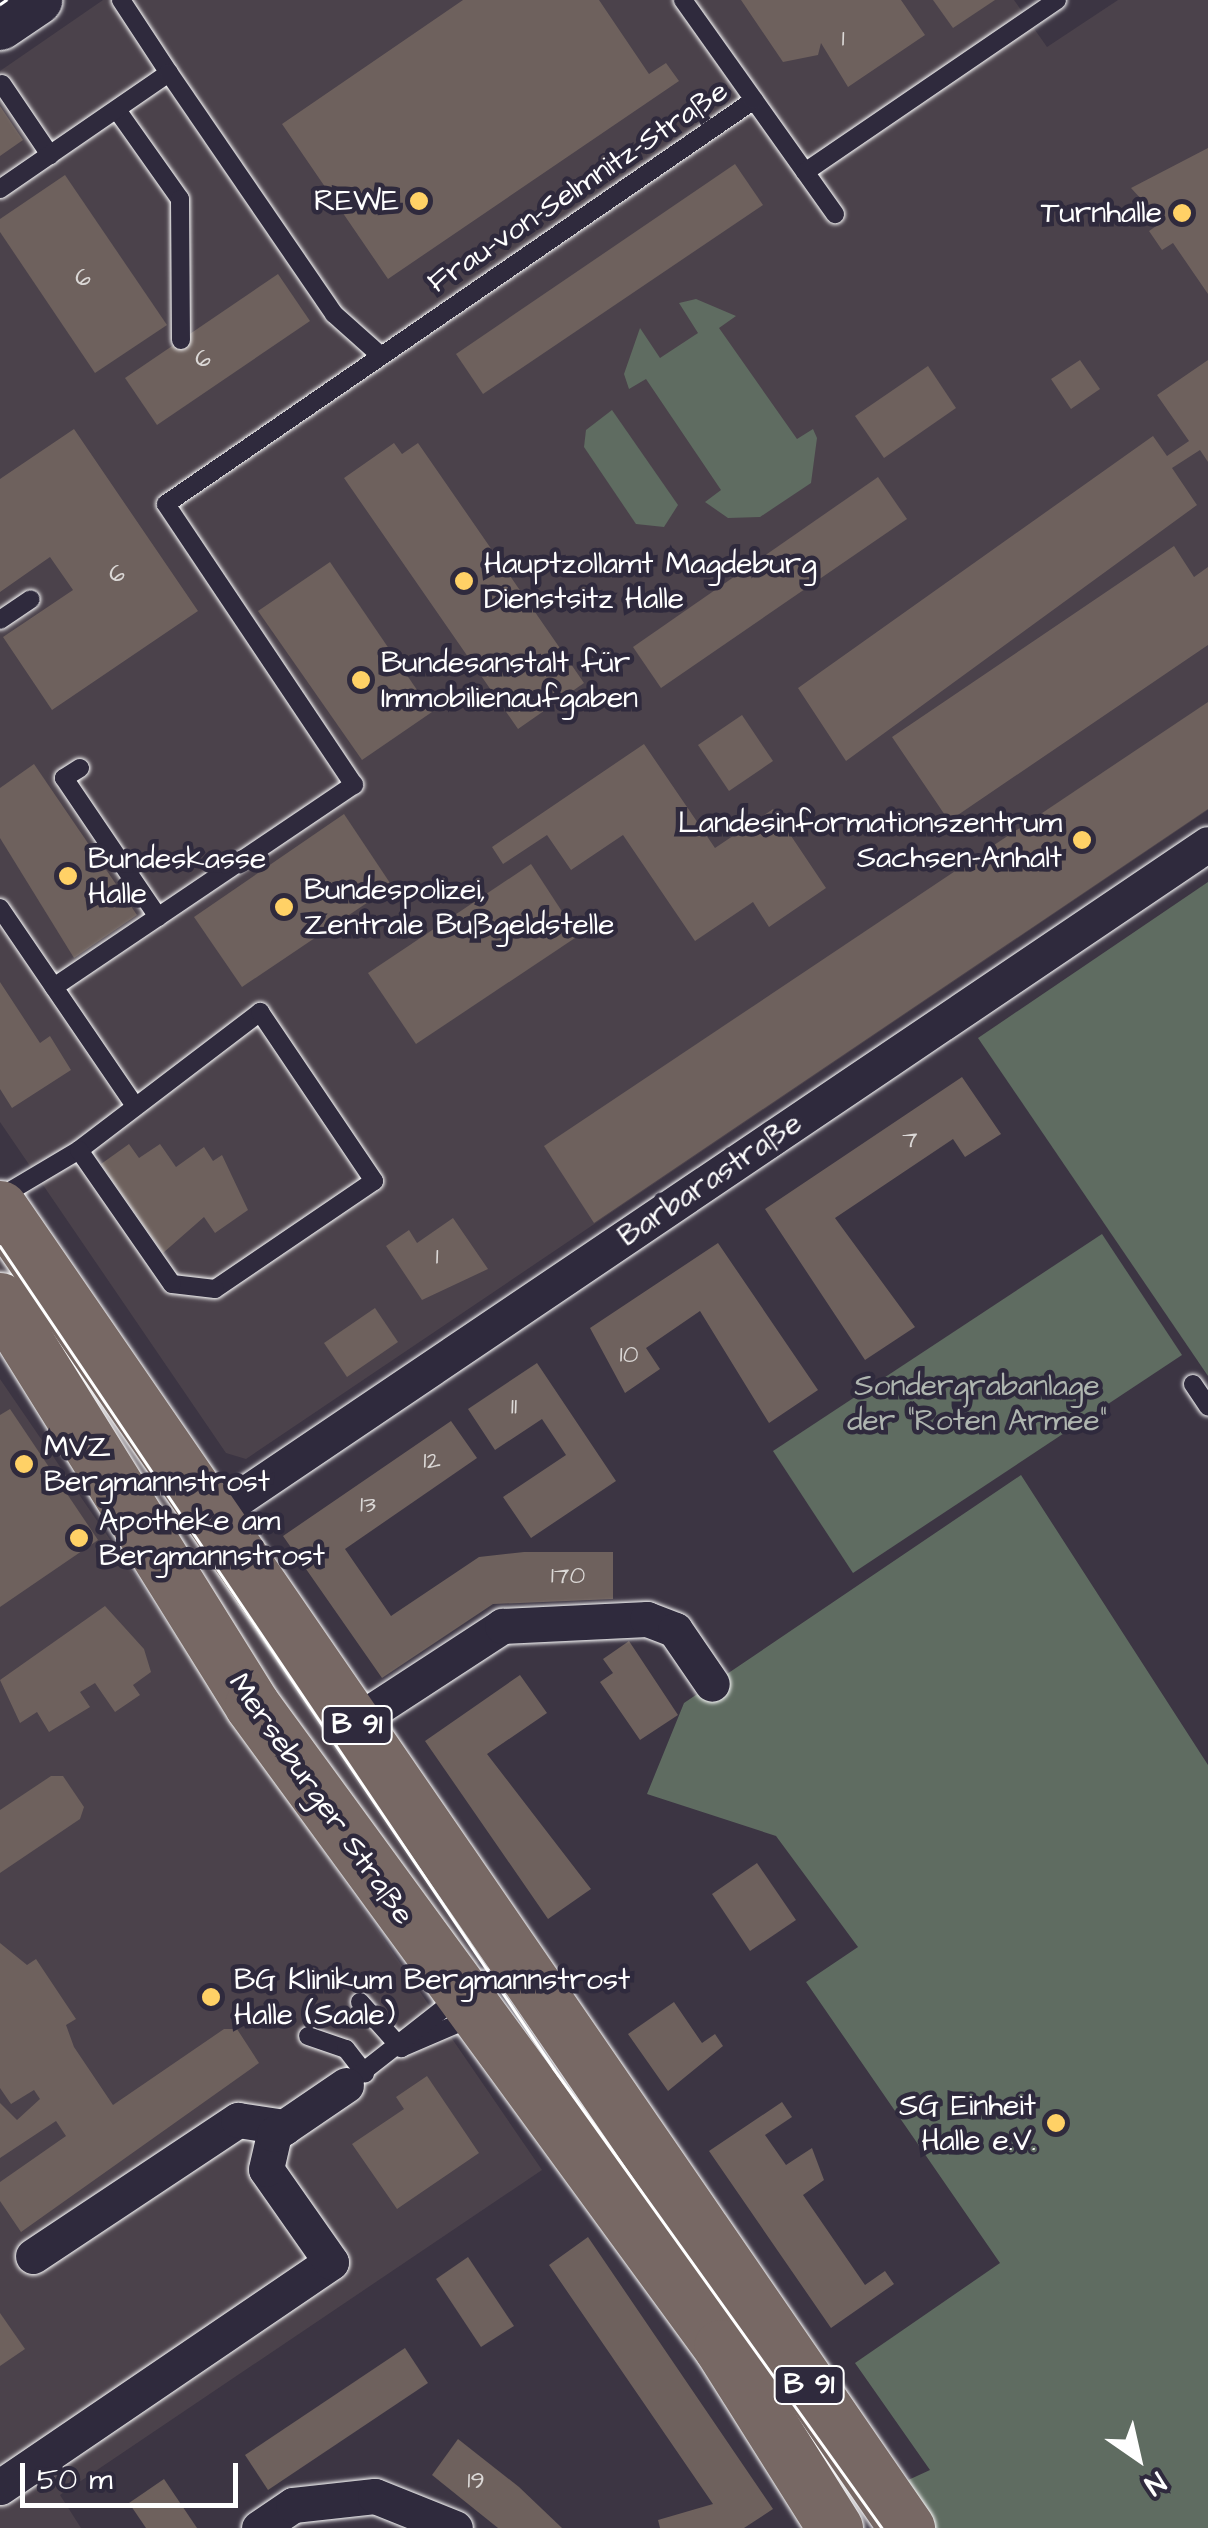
<!DOCTYPE html>
<meta charset="utf-8">
<style>
body{margin:0}
#map{position:relative;width:1208px;height:2528px;overflow:hidden;background:#3c3543;font-family:"Architects Daughter",sans-serif}
div>[style]{position:absolute}
[style*='--x']{left:calc(var(--x)*1px);top:calc(var(--y)*1px);width:calc(var(--w)*1px);rotate:calc(var(--a)*1deg)}
.built>*{inset:0;background:#4b424b}
.green>*{inset:0;background:#5f6c61}
.building>*{inset:0;background:#6e615d}
.roads{filter:drop-shadow(0 0 2px #fff) drop-shadow(0 0 2px #fff)}
.lane>*{height:18px;margin:-9px;padding:0 9px;transform-origin:9px;border-radius:9px;background:#2f2a3d}
.street>*{height:35px;margin:-17.5px;padding:0 17.5px;transform-origin:17.5px;border-radius:17.5px;background:#2f2a3d}
.secondary>*{height:50px;margin:-25px;padding:0 25px;transform-origin:25px;border-radius:25px;background:#2f2a3d}
.primary>*{height:55px;margin:-27.5px;padding:0 27.5px;transform-origin:27.5px;border-radius:27.5px;background:#776864}
.tram>*{height:2.5px;margin:-1.25px;padding:0 1.25px;transform-origin:1.25px;border-radius:1.25px;background:#fff}
.dots>*{width:28px;height:28px;translate:-50% -50%;box-sizing:border-box;border:5px solid #2f2a3d;border-radius:50%}
span{translate:-50% -50%;white-space:nowrap;text-align:center;line-height:1.15;-webkit-text-stroke:9px #2f2a3d;paint-order:stroke}
.number-label{font-size:25px;color:#dbd8d6}
.number-label span{-webkit-text-stroke-width:0}
.shield-label span{padding:2px 8px;background:#2f2a3d;border:2px solid;border-radius:8px;-webkit-text-stroke-width:0}
.shield-label{font-size:28px;color:#fff;font-weight:700}
.street-label{font-size:30px;color:#fff}
.poi-label{font-size:30px;color:#fff}
.right{translate:-100% -50%;text-align:right}
.left{translate:0 -50%;text-align:left}
.park-label{font-size:30px;color:#afb6b0}
.north{position:absolute;left:1088px;top:2408px;width:100px;height:100px;-webkit-text-stroke:8px #2f2a3d;paint-order:stroke;rotate:146deg;font-size:28px;font-weight:700;line-height:40px;text-align:center;color:#fff}
.north::after{content:'';display:block;margin:auto;width:35px;height:45px;background:#fff;clip-path:polygon(50% 0,100% 100%,50% 72%,0 100%)}
.scale{position:absolute;left:20px;top:2463px;width:218px;height:45px;box-sizing:border-box;border:5px solid #fff;border-top:0;padding-left:12px;font-size:30px;line-height:35px;white-space:nowrap;color:#fff;-webkit-text-stroke:8px #2f2a3d;paint-order:stroke}
</style>
<div id="map">
<div class="built">
<div style="clip-path:polygon(103px 0,1014px 0,1047px 47px,1118px 0,1208px 0,1208px 810px,246px 1459px,226px 1453px,0 1122px,0 71px)"></div>
<div style="clip-path:polygon(0 1232px,493px 1953px,467px 1970px,410px 1911px,0 1276px)"></div>
<div style="clip-path:polygon(0 1379px,542px 2170px,60px 2495px,81px 2528px,0 2528px)"></div>
</div>
<div class="green">
<div style="clip-path:polygon(696px 299px,736px 316px,719px 328px,797px 439px,813px 429px,817px 438px,811px 483px,760px 517px,728px 518px,705px 502px,721px 490px,646px 379px,629px 389px,624px 374px,640px 328px,660px 358px,698px 333px,679px 303px)"></div>
<div style="clip-path:polygon(612px 410px,678px 505px,664px 527px,636px 524px,584px 447px,586px 430px)"></div>
<div style="clip-path:polygon(1208px 882px,1208px 1376px,978px 1038px)"></div>
<div style="clip-path:polygon(1102px 1234px,1182px 1355px,853px 1573px,773px 1451px)"></div>
<div style="clip-path:polygon(1021px 1475px,1208px 1765px,1208px 2528px,922px 2528px,893px 2487px,930px 2470px,855px 2363px,1000px 2263px,806px 1982px,858px 1947px,776px 1836px,647px 1794px,684px 1703px)"></div>
</div>
<div class="building">
<div style="clip-path:polygon(463px 0,599px 0,649px 74px,666px 63px,679px 81px,388px 279px,282px 124px)"></div>
<div style="clip-path:polygon(741px 0,901px 0,925px 35px,848px 87px,821px 43px,818px 55px,783px 62px)"></div>
<div style="clip-path:polygon(933px 0,995px 0,953px 28px)"></div>
<div style="clip-path:polygon(0 106px,23px 140px,0 156px)"></div>
<div style="clip-path:polygon(1208px 148px,1208px 294px,1173px 243px,1162px 250px,1149px 231px,1162px 222px,1131px 188px)"></div>
<div style="clip-path:polygon(735px 164px,763px 205px,483px 394px,456px 354px)"></div>
<div style="clip-path:polygon(65px 175px,167px 325px,95px 373px,0 232px,0 219px)"></div>
<div style="clip-path:polygon(278px 274px,310px 321px,157px 425px,125px 378px)"></div>
<div style="clip-path:polygon(1080px 360px,1100px 389px,1071px 409px,1051px 379px)"></div>
<div style="clip-path:polygon(1208px 360px,1208px 462px,1200px 450px,1172px 468px,1197px 505px,846px 761px,798px 688px,1153px 436px,1167px 456px,1189px 441px,1157px 395px)"></div>
<div style="clip-path:polygon(928px 366px,956px 408px,884px 458px,855px 416px)"></div>
<div style="clip-path:polygon(74px 429px,198px 611px,52px 710px,3px 637px,73px 590px,50px 557px,0 592px,0 479px)"></div>
<div style="clip-path:polygon(394px 443px,402px 454px,418px 443px,584px 683px,518px 729px,344px 478px)"></div>
<div style="clip-path:polygon(878px 477px,907px 519px,661px 688px,633px 647px)"></div>
<div style="clip-path:polygon(1174px 546px,1194px 577px,1208px 567px,1208px 645px,949px 821px,892px 737px)"></div>
<div style="clip-path:polygon(330px 562px,432px 712px,362px 760px,258px 611px)"></div>
<div style="clip-path:polygon(1208px 702px,1208px 809px,594px 1223px,544px 1146px)"></div>
<div style="clip-path:polygon(742px 715px,773px 761px,729px 791px,698px 745px)"></div>
<div style="clip-path:polygon(644px 744px,715px 848px,773px 809px,826px 888px,769px 927px,753px 902px,695px 941px,623px 835px,571px 870px,547px 835px,503px 864px,492px 847px)"></div>
<div style="clip-path:polygon(34px 764px,137px 915px,74px 958px,0 838px,0 788px)"></div>
<div style="clip-path:polygon(344px 814px,392px 886px,242px 987px,194px 917px)"></div>
<div style="clip-path:polygon(531px 864px,578px 936px,416px 1044px,368px 973px)"></div>
<div style="clip-path:polygon(0 982px,40px 1043px,50px 1036px,71px 1070px,12px 1108px,0 1089px)"></div>
<div style="clip-path:polygon(962px 1077px,1001px 1134px,965px 1157px,953px 1139px,835px 1218px,915px 1327px,865px 1360px,765px 1209px)"></div>
<div style="clip-path:polygon(129px 1144px,139px 1158px,160px 1144px,176px 1167px,204px 1147px,213px 1161px,222px 1155px,248px 1210px,215px 1233px,204px 1217px,163px 1253px,101px 1164px)"></div>
<div style="clip-path:polygon(453px 1218px,488px 1269px,422px 1300px,386px 1246px,409px 1230px,417px 1243px)"></div>
<div style="clip-path:polygon(718px 1243px,818px 1390px,769px 1423px,700px 1311px,646px 1348px,660px 1369px,625px 1393px,590px 1328px)"></div>
<div style="clip-path:polygon(375px 1308px,398px 1342px,347px 1377px,324px 1343px)"></div>
<div style="clip-path:polygon(537px 1363px,616px 1481px,531px 1538px,503px 1497px,566px 1455px,542px 1419px,495px 1450px,468px 1409px)"></div>
<div style="clip-path:polygon(10px 1409px,98px 1540px,0 1607px,0 1415px)"></div>
<div style="clip-path:polygon(451px 1421px,477px 1458px,345px 1549px,391px 1616px,479px 1557px,524px 1552px,613px 1552px,613px 1599px,493px 1604px,382px 1678px,283px 1536px)"></div>
<div style="clip-path:polygon(105px 1606px,144px 1649px,151px 1672px,133px 1685px,140px 1695px,115px 1712px,95px 1683px,80px 1692px,90px 1707px,49px 1732px,37px 1712px,20px 1723px,0 1680px)"></div>
<div style="clip-path:polygon(629px 1641px,678px 1715px,640px 1740px,600px 1682px,613px 1673px,603px 1659px)"></div>
<div style="clip-path:polygon(520px 1675px,547px 1713px,487px 1754px,591px 1889px,548px 1919px,425px 1741px)"></div>
<div style="clip-path:polygon(51px 1776px,63px 1776px,84px 1807px,80px 1819px,0 1873px,0 1810px)"></div>
<div style="clip-path:polygon(757px 1863px,796px 1920px,750px 1951px,712px 1894px)"></div>
<div style="clip-path:polygon(0 1943px,27px 1965px,36px 1959px,76px 2019px,66px 2025px,74px 2047px,113px 2105px,224px 2029px,237px 2029px,259px 2063px,21px 2232px,0 2201px,0 2182px,66px 2136px,56px 2121px,0 2158px,0 2103px,17px 2120px,40px 2099px,34px 2090px,11px 2104px,0 2088px)"></div>
<div style="clip-path:polygon(674px 2002px,702px 2043px,715px 2034px,723px 2046px,668px 2091px,628px 2034px)"></div>
<div style="clip-path:polygon(427px 2076px,479px 2153px,397px 2209px,352px 2144px,404px 2109px,396px 2097px)"></div>
<div style="clip-path:polygon(782px 2102px,792px 2117px,765px 2135px,786px 2165px,812px 2148px,824px 2180px,803px 2195px,865px 2285px,885px 2271px,894px 2284px,831px 2328px,709px 2151px)"></div>
<div style="clip-path:polygon(588px 2237px,773px 2509px,744px 2528px,660px 2528px,658px 2520px,713px 2504px,549px 2265px)"></div>
<div style="clip-path:polygon(468px 2257px,514px 2326px,481px 2347px,436px 2279px)"></div>
<div style="clip-path:polygon(0 2313px,25px 2349px,0 2366px)"></div>
<div style="clip-path:polygon(405px 2348px,428px 2383px,268px 2490px,245px 2455px)"></div>
<div style="clip-path:polygon(458px 2439px,519px 2487px,562px 2528px,498px 2528px,432px 2475px)"></div>
<div style="clip-path:polygon(164px 2479px,197px 2528px,146px 2528px,129px 2503px)"></div>
</div>
<div class="roads">
<div class="lane">
<div style="--x:121;--y:0;--w:87;--a:56.7"></div>
<div style="--x:2;--y:84;--w:86;--a:55.9"></div>
<div style="--x:754;--y:100;--w:140;--a:54.6"></div>
<div style="--x:117;--y:110;--w:109;--a:54.7"></div>
<div style="--x:180;--y:199;--w:141;--a:89.6"></div>
<div style="--x:805;--y:172;--w:305;--a:-34.3"></div>
<div style="--x:0;--y:189;--w:205;--a:-34.5"></div>
<div style="--x:169;--y:73;--w:292;--a:55.6"></div>
<div style="--x:334;--y:314;--w:62;--a:41.7"></div>
<div style="--x:0;--y:620;--w:37;--a:-34"></div>
<div style="--x:80;--y:768;--w:19;--a:148"></div>
<div style="--x:64;--y:778;--w:168;--a:55.9"></div>
<div style="--x:0;--y:908;--w:236;--a:55.7"></div>
<div style="--x:54;--y:987;--w:362;--a:-34"></div>
<div style="--x:354;--y:785;--w:338;--a:-123.8"></div>
<div style="--x:166;--y:504;--w:713;--a:-34.49"></div>
<div style="--x:754;--y:100;--w:123;--a:-125.4"></div>
<div style="--x:0;--y:1197;--w:92;--a:-30.7"></div>
<div style="--x:79;--y:1150;--w:228;--a:-37.3"></div>
<div style="--x:260;--y:1012;--w:204;--a:56"></div>
<div style="--x:374;--y:1181;--w:192;--a:145.8"></div>
<div style="--x:215;--y:1289;--w:43;--a:-173.4"></div>
<div style="--x:172;--y:1284;--w:163;--a:-124.8"></div>
<div style="--x:1193;--y:1384;--w:27;--a:56"></div>
<div style="--x:360;--y:2002;--w:62;--a:48.3"></div>
<div style="--x:308;--y:2036;--w:40;--a:18.9"></div>
<div style="--x:346;--y:2049;--w:31;--a:52"></div>
<div style="--x:401;--y:2048;--w:76;--a:-23.2"></div>
<div style="--x:346;--y:2085;--w:170;--a:-38.1"></div>
<div style="--x:480;--y:1980;--w:34;--a:-2"></div>
</div>
<div class="street">
<div style="--x:212;--y:1516;--w:1201;--a:-34.01"></div>
<div style="--x:355;--y:1722;--w:176;--a:-33.1"></div>
<div style="--x:502;--y:1626;--w:145;--a:-2.8"></div>
<div style="--x:647;--y:1619;--w:30;--a:21"></div>
<div style="--x:675;--y:1630;--w:65;--a:55.6"></div>
<div style="--x:33;--y:2256;--w:246;--a:-33.6"></div>
<div style="--x:238;--y:2120;--w:47;--a:8.7"></div>
<div style="--x:0;--y:2487;--w:400;--a:-34.2"></div>
<div style="--x:331;--y:2262;--w:113;--a:-125"></div>
<div style="--x:266;--y:2169;--w:36;--a:-77"></div>
<div style="--x:274;--y:2134;--w:87;--a:-34.2"></div>
<div style="--x:259;--y:2528;--w:41;--a:-34.1"></div>
<div style="--x:293;--y:2505;--w:82;--a:-6.3"></div>
<div style="--x:375;--y:2496;--w:86;--a:21.8"></div>
</div>
<div class="secondary">
<div style="--x:0;--y:25;--w:45;--a:-34"></div>
</div>
<div class="primary">
<div style="--x:0;--y:1208;--w:1602;--a:55.51"></div>
<div style="--x:0;--y:1300;--w:477;--a:58.1"></div>
<div style="--x:252;--y:1705;--w:795;--a:53.85"></div>
<div style="--x:721;--y:2347;--w:214;--a:57.8"></div>
</div>
</div>
<div class="tram">
<div style="--x:0;--y:4;--w:7;--a:-34"></div>
<div style="--x:0;--y:1246;--w:992;--a:56.05"></div>
<div style="--x:554;--y:2069;--w:564;--a:54.45"></div>
</div>
<div class="dots">
<div style="left:419px;top:201px;background:#ffd166"></div>
<div style="left:1182px;top:213px;background:#ffd166"></div>
<div style="left:464px;top:581px;background:#ffd166"></div>
<div style="left:361px;top:680px;background:#ffd166"></div>
<div style="left:1082px;top:840px;background:#ffd166"></div>
<div style="left:68px;top:876px;background:#ffd166"></div>
<div style="left:284px;top:907px;background:#ffd166"></div>
<div style="left:24px;top:1464px;background:#ffd166"></div>
<div style="left:79px;top:1538px;background:#ffd166"></div>
<div style="left:211px;top:1997px;background:#ffd166"></div>
<div style="left:1056px;top:2123px;background:#ffd166"></div>
</div>
<div class="number-label">
<span style="left:843px;top:39px">1</span>
<span style="left:83px;top:278px">6</span>
<span style="left:203px;top:359px">6</span>
<span style="left:117px;top:574px">6</span>
<span style="left:910px;top:1140px">7</span>
<span style="left:437px;top:1257px">1</span>
<span style="left:629px;top:1355px">10</span>
<span style="left:514px;top:1407px">11</span>
<span style="left:432px;top:1461px">12</span>
<span style="left:368px;top:1505px">13</span>
<span style="left:568px;top:1576px">170</span>
<span style="left:476px;top:2481px">19</span>
</div>
<div class="shield-label">
<span style="left:357px;top:1725px">B 91</span>
<span style="left:809px;top:2385px">B 91</span>
</div>
<div class="street-label">
<span style="left:578px;top:187px;rotate:-34deg">Frau-von-Selmnitz-Straße</span>
<span style="left:710px;top:1180px;rotate:-34deg">Barbarastraße</span>
<span style="left:321px;top:1799px;rotate:55deg">Merseburger Straße</span>
</div>
<div class="poi-label">
<span class="right" style="left:399px;top:201px">REWE</span>
<span class="right" style="left:1162px;top:213px">Turnhalle</span>
<span class="left" style="left:484px;top:581px">Hauptzollamt Magdeburg<br>Dienstsitz Halle</span>
<span class="left" style="left:381px;top:680px">Bundesanstalt für<br>Immobilienaufgaben</span>
<span class="right" style="left:1062px;top:840px">Landesinformationszentrum<br>Sachsen-Anhalt</span>
<span class="left" style="left:88px;top:876px">Bundeskasse<br>Halle</span>
<span class="left" style="left:304px;top:907px">Bundespolizei,<br>Zentrale Bußgeldstelle</span>
<span class="left" style="left:44px;top:1464px">MVZ<br>Bergmannstrost</span>
<span class="left" style="left:99px;top:1538px">Apotheke am<br>Bergmannstrost</span>
<span class="left" style="left:234px;top:1997px">BG Klinikum Bergmannstrost<br>Halle (Saale)</span>
<span class="right" style="left:1036px;top:2123px">SG Einheit<br>Halle e.V.</span>
</div>
<div class="park-label">
<span style="left:977px;top:1403px">Sondergrabanlage<br>der "Roten Armee"</span>
</div>
<div class="north">N</div>
<div class="scale">50 m</div>
</div>
